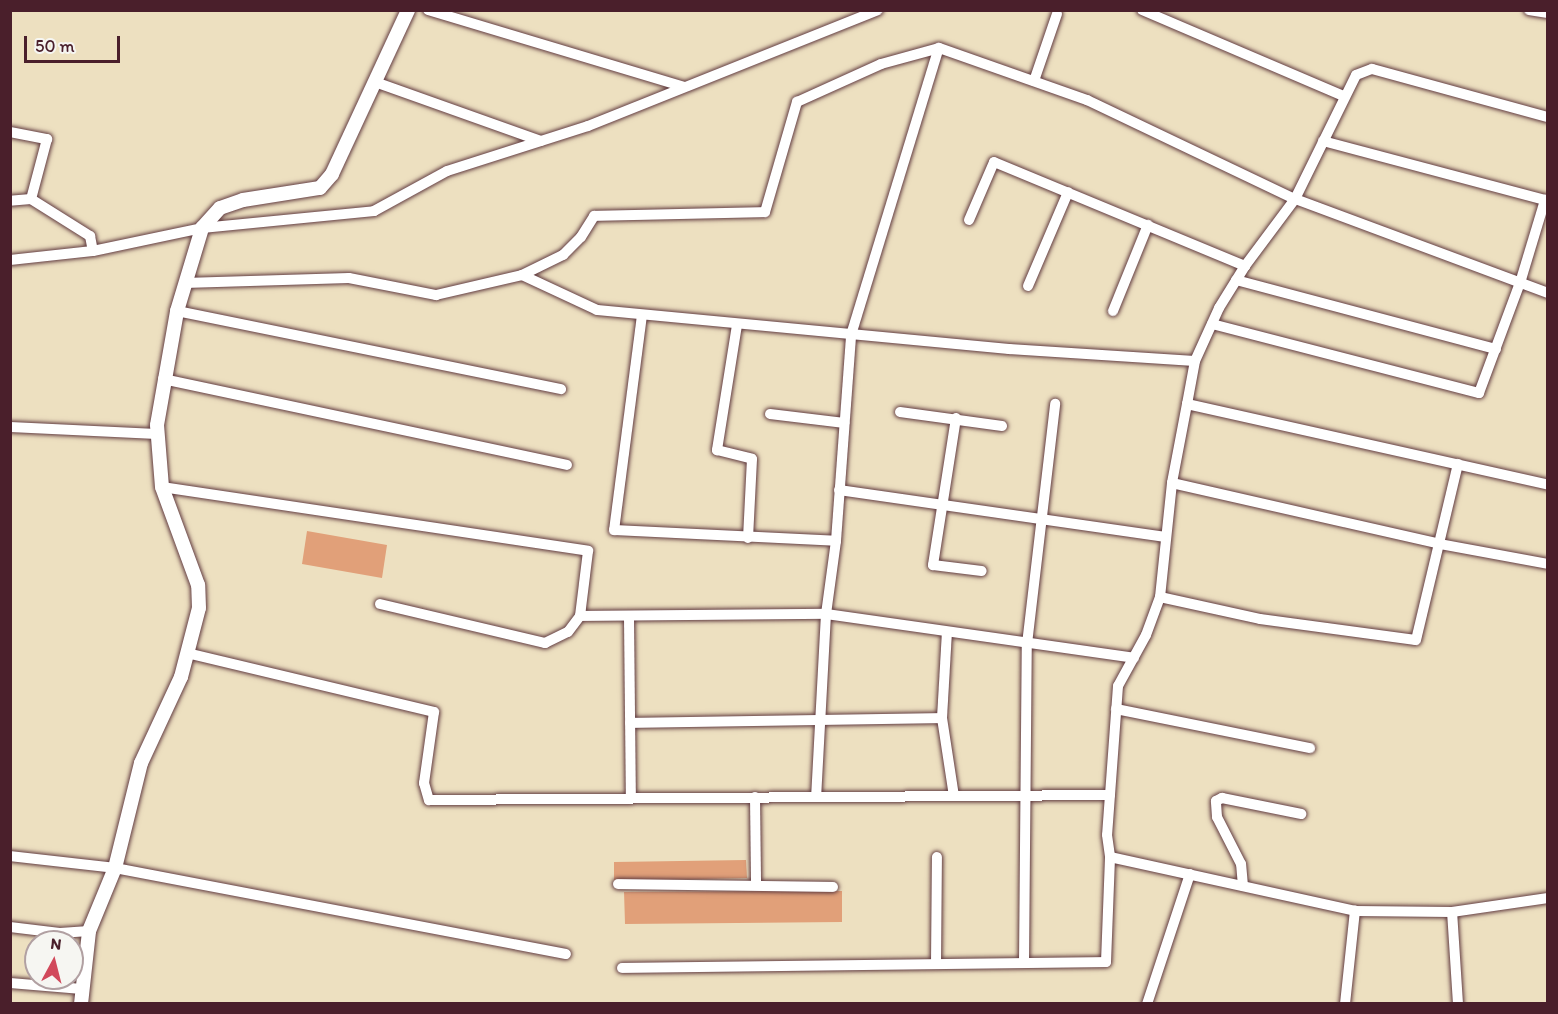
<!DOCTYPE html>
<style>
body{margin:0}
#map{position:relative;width:1558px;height:1014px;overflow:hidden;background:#ede0c0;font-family:Itim,sans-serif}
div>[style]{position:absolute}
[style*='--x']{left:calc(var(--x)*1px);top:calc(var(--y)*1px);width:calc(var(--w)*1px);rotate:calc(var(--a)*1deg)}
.building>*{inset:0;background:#e1a079}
.roads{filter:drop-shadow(0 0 2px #623c41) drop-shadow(0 0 2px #623c41)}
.minor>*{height:10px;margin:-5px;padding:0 5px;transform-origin:5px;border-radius:5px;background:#fff}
.tertiary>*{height:14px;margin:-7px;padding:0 7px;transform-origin:7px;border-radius:7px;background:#fff}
span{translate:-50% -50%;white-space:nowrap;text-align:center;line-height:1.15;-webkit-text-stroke:4.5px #f6f6f2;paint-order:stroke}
.frame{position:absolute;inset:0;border:12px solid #4a1f2b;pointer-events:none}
.north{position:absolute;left:24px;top:930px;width:60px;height:60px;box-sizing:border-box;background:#f6f6f2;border:2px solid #b1a0a2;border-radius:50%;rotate:7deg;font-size:16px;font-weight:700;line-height:24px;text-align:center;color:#4a1f2b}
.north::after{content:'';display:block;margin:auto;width:21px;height:27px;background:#d1495b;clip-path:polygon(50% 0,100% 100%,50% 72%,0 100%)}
.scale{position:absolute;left:24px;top:36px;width:96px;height:27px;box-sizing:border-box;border:3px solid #4a1f2b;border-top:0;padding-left:8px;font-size:18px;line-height:21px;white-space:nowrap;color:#4a1f2b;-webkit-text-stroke:4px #f6f6f2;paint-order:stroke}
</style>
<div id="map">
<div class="building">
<div style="clip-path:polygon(307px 531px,387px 545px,382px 578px,302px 564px)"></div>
<div style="clip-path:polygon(746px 860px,747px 878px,614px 881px,614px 862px)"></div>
<div style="clip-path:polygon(842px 891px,842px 922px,625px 924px,624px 892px)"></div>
</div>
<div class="roads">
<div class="minor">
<div style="--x:428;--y:10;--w:267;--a:16.7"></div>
<div style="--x:1142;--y:10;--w:220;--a:23.1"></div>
<div style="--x:1529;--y:10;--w:19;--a:9"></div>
<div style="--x:1034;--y:81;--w:71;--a:-71.1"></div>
<div style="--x:375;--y:82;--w:176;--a:19.6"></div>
<div style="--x:10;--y:132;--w:38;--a:11"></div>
<div style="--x:47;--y:139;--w:62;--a:104.9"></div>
<div style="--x:31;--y:199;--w:21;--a:175"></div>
<div style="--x:1323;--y:141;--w:233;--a:14.9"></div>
<div style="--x:31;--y:199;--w:70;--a:32.1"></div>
<div style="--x:90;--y:236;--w:15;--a:79"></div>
<div style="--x:969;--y:220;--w:63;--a:-66.7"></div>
<div style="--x:994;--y:162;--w:272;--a:22.5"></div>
<div style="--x:10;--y:260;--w:83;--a:-6.2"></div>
<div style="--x:93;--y:251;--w:111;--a:-11.9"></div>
<div style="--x:202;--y:228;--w:173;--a:-5.6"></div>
<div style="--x:374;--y:211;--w:83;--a:-28.7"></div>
<div style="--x:447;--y:171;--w:148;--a:-17.7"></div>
<div style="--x:588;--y:126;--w:312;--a:-21.8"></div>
<div style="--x:522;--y:275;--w:46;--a:-26"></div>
<div style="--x:563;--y:255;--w:25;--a:-45"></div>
<div style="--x:581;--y:237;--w:25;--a:-58"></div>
<div style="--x:594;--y:216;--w:171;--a:-1.3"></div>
<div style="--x:765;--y:212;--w:115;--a:-73.8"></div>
<div style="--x:797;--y:102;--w:92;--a:-24.3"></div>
<div style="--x:881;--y:64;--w:60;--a:-15.4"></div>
<div style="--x:1236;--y:280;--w:269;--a:14.9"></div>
<div style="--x:184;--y:283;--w:165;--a:-1.7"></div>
<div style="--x:349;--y:278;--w:89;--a:11.1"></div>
<div style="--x:436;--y:295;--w:88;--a:-13.1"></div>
<div style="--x:522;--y:275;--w:83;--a:25"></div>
<div style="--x:597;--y:310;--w:414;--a:5.4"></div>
<div style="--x:1009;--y:349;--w:186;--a:3.7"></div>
<div style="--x:1028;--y:286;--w:102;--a:-66.9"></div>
<div style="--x:1548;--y:293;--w:270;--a:-159.6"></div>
<div style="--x:1295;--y:199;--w:84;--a:126.7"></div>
<div style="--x:1245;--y:266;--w:49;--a:121.8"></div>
<div style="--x:1219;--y:308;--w:58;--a:114.4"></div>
<div style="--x:1195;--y:361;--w:44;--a:100.5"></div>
<div style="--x:1187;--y:404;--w:370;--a:12.6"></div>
<div style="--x:177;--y:311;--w:392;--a:11.5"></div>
<div style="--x:1113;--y:311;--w:93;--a:-67.9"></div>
<div style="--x:642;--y:315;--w:217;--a:97.4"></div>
<div style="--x:614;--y:530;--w:222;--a:2.8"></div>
<div style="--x:836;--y:541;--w:74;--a:97.8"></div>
<div style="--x:826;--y:614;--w:183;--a:93.1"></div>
<div style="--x:1212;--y:324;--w:276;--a:14.5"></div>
<div style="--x:1479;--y:393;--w:117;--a:-69.6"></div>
<div style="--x:1520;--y:283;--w:87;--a:-73.2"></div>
<div style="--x:737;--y:325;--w:127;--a:99.1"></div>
<div style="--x:717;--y:450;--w:36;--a:14"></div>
<div style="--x:752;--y:459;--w:79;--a:92.9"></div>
<div style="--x:163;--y:379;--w:413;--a:12"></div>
<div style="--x:1187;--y:404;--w:80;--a:100.8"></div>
<div style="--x:1172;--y:483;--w:115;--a:96"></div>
<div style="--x:1160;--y:597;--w:40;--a:110.2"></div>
<div style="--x:1146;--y:635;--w:58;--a:118.8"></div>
<div style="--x:1118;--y:686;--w:149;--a:94.2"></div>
<div style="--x:1107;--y:835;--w:22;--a:82"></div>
<div style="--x:1110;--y:857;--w:251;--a:12.4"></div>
<div style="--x:1355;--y:911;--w:97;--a:0.6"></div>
<div style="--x:900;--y:412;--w:103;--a:7.8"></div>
<div style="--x:770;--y:414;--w:75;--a:6.9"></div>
<div style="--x:956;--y:418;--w:149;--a:98.9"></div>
<div style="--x:933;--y:565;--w:49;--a:7"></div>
<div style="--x:10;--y:427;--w:147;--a:2.7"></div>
<div style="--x:1172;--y:483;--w:275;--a:12.8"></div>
<div style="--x:1440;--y:544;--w:110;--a:10.5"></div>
<div style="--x:162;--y:487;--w:431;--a:8.5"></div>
<div style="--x:588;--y:551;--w:65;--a:97"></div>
<div style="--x:580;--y:616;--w:246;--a:-0.5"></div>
<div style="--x:826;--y:614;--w:311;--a:8.1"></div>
<div style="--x:839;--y:490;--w:330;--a:8.2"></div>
<div style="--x:836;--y:541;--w:207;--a:-85.8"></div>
<div style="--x:851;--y:335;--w:300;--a:-73"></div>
<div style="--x:939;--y:48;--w:157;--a:19.4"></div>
<div style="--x:1087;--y:100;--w:230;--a:25.5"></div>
<div style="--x:1295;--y:199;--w:138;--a:-63.8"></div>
<div style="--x:1356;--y:75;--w:17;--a:-21"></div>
<div style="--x:1372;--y:69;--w:182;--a:15.3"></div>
<div style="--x:1160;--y:597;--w:102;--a:12.4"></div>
<div style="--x:1260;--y:619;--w:157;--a:7.7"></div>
<div style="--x:1416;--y:640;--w:181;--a:-76.6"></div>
<div style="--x:380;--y:604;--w:170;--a:13.3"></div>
<div style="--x:545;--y:643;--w:25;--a:-26"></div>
<div style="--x:568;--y:632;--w:20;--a:-53"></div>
<div style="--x:629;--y:618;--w:180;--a:89.4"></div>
<div style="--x:187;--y:653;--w:254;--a:13.4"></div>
<div style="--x:434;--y:712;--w:72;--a:98"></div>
<div style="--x:424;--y:783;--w:18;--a:74"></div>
<div style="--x:429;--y:800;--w:681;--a:-0.42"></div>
<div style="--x:1116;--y:709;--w:198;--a:11.4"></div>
<div style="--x:942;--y:718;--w:86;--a:-86.7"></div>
<div style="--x:630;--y:723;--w:312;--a:-0.9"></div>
<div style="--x:942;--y:718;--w:79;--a:81.3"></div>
<div style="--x:755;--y:797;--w:88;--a:89.3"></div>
<div style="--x:10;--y:856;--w:106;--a:6.5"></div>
<div style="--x:115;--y:868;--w:459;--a:10.8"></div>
<div style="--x:618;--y:884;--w:215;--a:0.8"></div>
<div style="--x:1243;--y:886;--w:22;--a:-95"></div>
<div style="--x:1241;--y:864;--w:53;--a:-117.1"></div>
<div style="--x:1217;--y:817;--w:16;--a:-94"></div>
<div style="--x:1216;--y:801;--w:7;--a:-27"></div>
<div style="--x:1222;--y:798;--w:81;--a:11.4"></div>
<div style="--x:10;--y:927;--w:50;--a:6.8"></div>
<div style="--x:60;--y:933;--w:29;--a:-4"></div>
<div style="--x:1024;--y:963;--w:319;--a:-89.5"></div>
<div style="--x:1027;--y:644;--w:242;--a:-83.3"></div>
<div style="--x:936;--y:964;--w:107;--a:-89.5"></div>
<div style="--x:622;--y:968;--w:484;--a:-0.7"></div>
<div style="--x:1106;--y:962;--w:105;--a:-87.8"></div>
<div style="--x:10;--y:983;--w:72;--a:4.8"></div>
<div style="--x:1147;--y:1004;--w:137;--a:-71.7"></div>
<div style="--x:1345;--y:1004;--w:94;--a:-83.9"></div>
<div style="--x:1458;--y:1004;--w:92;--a:-93.7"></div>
<div style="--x:1452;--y:912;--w:97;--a:-8.3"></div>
</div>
<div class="tertiary">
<div style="--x:81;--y:1004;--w:73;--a:-83.7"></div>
<div style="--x:89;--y:931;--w:68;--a:-67.6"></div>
<div style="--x:115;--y:868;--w:108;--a:-76.1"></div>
<div style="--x:141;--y:763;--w:95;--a:-65.1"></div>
<div style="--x:181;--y:677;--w:71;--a:-75.4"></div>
<div style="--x:199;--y:608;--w:23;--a:-92"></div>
<div style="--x:198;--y:585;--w:104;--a:-110.2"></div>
<div style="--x:162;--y:487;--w:62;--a:-94.6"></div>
<div style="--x:157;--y:425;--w:116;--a:-80"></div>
<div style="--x:177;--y:311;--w:87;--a:-73.2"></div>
<div style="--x:202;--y:228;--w:27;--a:-48"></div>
<div style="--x:220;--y:208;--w:24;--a:-19"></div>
<div style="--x:243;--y:200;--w:78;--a:-8.9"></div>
<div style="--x:320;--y:188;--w:18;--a:-49"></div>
<div style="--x:332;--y:174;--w:181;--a:-65.1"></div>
</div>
</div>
<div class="frame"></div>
<div class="north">N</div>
<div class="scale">50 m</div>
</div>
